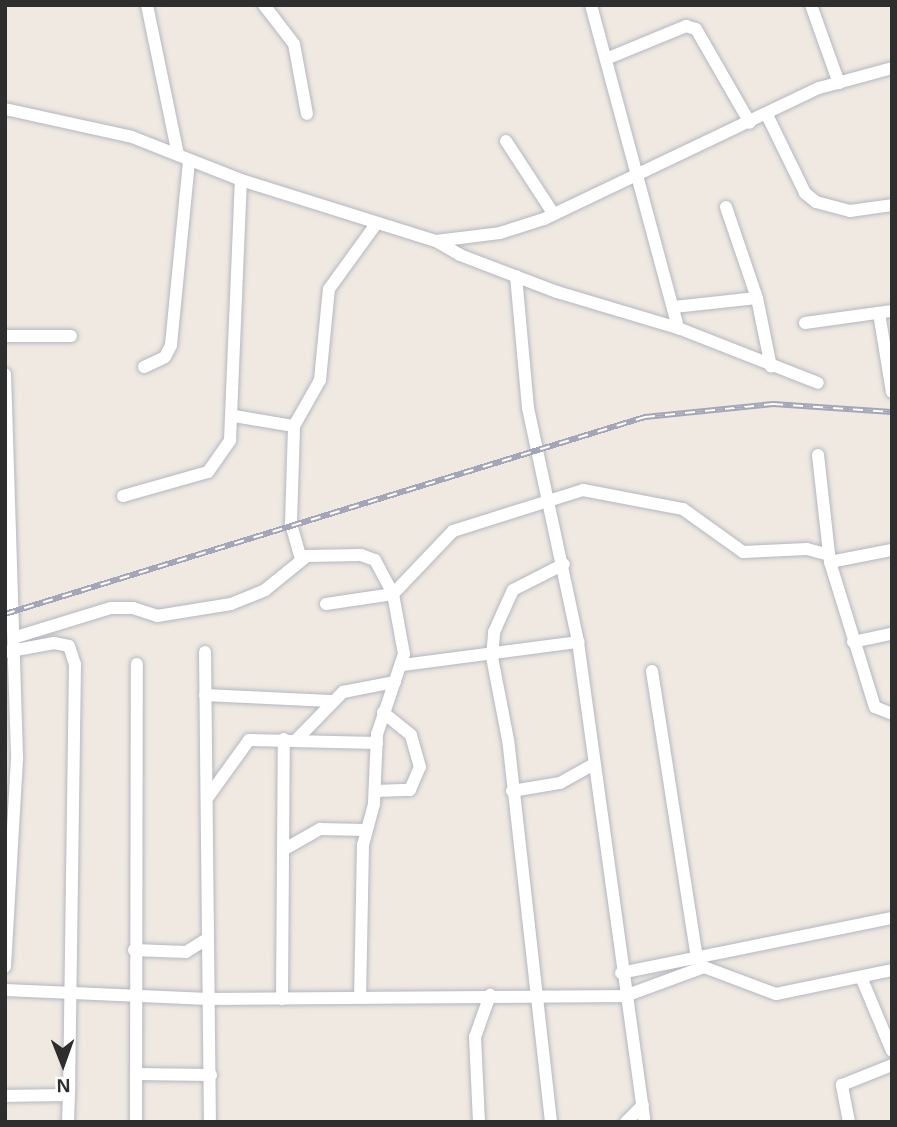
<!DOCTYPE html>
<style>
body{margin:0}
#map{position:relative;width:897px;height:1127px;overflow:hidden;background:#efe9e1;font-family:Arial,sans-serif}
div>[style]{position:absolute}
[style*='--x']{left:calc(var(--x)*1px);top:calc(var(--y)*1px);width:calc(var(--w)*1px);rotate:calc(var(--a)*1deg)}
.roads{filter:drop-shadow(0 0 2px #b4b7c1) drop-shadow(0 0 2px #b4b7c1)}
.minor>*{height:12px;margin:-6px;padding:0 6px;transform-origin:6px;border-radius:6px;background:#fff}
.rail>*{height:6px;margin-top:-3px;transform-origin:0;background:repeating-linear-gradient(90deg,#fff 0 10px,#a3a6b8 0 20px);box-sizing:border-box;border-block:2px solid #a3a6b8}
span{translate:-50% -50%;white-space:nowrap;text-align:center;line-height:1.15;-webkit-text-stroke:6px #fff;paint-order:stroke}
.frame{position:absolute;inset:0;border:7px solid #2e2e2e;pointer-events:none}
.north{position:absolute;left:28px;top:1029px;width:70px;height:70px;-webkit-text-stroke:5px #fff;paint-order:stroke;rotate:179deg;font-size:19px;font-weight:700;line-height:28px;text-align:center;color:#2e2e2e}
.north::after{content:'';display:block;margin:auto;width:24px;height:32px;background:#2e2e2e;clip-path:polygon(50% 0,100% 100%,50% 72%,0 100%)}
</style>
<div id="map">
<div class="roads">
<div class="minor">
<div style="--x:147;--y:5;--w:153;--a:78.3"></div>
<div style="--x:264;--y:5;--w:49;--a:52.4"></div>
<div style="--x:294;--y:44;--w:71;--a:79.5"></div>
<div style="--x:591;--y:5;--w:335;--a:74.9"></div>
<div style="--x:811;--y:5;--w:83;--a:70.3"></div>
<div style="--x:606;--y:59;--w:87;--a:-22.4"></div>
<div style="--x:686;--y:26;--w:10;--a:17"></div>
<div style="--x:696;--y:29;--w:108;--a:60.1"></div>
<div style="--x:5;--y:109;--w:130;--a:12.4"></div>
<div style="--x:132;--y:137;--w:117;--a:21.5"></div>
<div style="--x:241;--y:180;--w:204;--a:17.4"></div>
<div style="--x:436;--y:241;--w:64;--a:-7.1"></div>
<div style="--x:500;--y:233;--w:46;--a:-17.7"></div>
<div style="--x:544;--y:219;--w:305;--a:-25.5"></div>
<div style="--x:819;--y:88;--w:76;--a:-15.3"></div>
<div style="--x:767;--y:115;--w:87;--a:64"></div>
<div style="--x:805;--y:193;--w:14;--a:39"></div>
<div style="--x:816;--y:202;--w:35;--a:15"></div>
<div style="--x:850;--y:211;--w:42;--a:-8.1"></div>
<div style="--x:506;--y:141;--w:86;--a:56.9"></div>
<div style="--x:726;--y:207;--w:96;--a:71.2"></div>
<div style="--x:757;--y:298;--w:70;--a:78.5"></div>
<div style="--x:436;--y:241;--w:28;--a:30"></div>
<div style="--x:460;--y:255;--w:104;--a:20.9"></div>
<div style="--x:557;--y:292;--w:126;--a:16.6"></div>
<div style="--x:678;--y:328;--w:150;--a:21.4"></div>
<div style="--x:516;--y:276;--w:133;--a:84.8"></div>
<div style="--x:528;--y:408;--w:239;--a:77.9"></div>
<div style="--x:578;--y:642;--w:485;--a:82.1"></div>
<div style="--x:674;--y:307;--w:83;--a:-6.2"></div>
<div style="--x:879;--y:313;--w:80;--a:80.7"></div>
<div style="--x:805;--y:323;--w:88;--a:-7.9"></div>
<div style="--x:5;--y:336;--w:66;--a:0"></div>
<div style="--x:144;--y:367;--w:23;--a:-25"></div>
<div style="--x:165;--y:357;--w:13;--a:-63"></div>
<div style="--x:171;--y:345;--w:185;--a:-84.4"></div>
<div style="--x:5;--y:374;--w:385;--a:88.2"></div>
<div style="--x:17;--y:759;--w:208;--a:93.3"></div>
<div style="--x:234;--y:416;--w:61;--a:9.5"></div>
<div style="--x:818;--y:455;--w:108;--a:83.6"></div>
<div style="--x:830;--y:562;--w:63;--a:-11"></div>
<div style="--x:123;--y:496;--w:88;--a:-15.8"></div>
<div style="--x:208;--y:472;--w:39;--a:-55"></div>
<div style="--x:230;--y:440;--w:260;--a:-87.6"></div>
<div style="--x:301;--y:559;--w:37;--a:-106"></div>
<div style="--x:291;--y:523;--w:97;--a:-88.2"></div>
<div style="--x:294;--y:426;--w:53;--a:-60.5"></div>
<div style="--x:320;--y:380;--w:91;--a:-84.4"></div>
<div style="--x:329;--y:289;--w:80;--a:-54.1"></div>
<div style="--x:830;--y:562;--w:152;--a:72.8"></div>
<div style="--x:875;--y:707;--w:18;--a:22"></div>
<div style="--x:326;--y:604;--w:68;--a:-8.5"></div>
<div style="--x:393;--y:594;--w:87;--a:-46.4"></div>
<div style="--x:453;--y:531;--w:136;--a:-17.5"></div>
<div style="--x:583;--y:490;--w:102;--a:10.8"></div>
<div style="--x:683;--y:509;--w:74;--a:35.6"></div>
<div style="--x:743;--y:552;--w:64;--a:-2.7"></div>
<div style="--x:807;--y:549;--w:23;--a:15"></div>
<div style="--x:16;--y:637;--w:99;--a:-17"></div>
<div style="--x:111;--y:608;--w:22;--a:0"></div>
<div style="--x:133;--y:608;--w:25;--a:18"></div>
<div style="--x:157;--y:616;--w:75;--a:-9.2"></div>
<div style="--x:231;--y:604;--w:37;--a:-22"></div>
<div style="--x:265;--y:590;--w:54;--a:-39"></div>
<div style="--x:307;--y:556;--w:54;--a:-1.1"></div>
<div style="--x:361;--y:555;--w:15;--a:20"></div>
<div style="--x:375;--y:560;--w:38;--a:62"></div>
<div style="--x:393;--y:594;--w:61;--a:79.6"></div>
<div style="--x:404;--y:654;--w:84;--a:108.6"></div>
<div style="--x:377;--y:734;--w:70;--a:92.5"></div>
<div style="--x:374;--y:804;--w:42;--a:105"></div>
<div style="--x:363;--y:845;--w:152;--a:91.1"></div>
<div style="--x:853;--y:642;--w:40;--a:-12"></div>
<div style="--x:5;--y:652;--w:50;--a:-10.4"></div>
<div style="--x:54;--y:643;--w:15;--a:11"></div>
<div style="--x:69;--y:646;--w:19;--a:72"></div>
<div style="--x:75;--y:664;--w:420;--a:90.8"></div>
<div style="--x:69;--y:1084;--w:14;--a:126"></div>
<div style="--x:61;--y:1095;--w:56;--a:179"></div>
<div style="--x:205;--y:652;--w:470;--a:89.4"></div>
<div style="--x:403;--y:665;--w:177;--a:-7.5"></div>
<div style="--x:652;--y:671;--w:292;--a:81.1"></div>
<div style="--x:205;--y:695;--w:125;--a:2.7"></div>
<div style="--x:297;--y:739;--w:66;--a:-45.6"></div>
<div style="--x:343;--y:692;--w:53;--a:-10.9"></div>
<div style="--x:375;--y:791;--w:35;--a:-2"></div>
<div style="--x:410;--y:790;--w:25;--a:-67"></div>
<div style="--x:420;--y:767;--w:33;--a:-106"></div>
<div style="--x:411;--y:735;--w:36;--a:-141"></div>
<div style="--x:512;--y:791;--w:49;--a:-9.5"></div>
<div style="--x:560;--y:783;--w:39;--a:-29"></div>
<div style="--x:208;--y:797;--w:70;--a:-54.3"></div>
<div style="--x:249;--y:740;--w:128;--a:1.3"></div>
<div style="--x:283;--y:850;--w:43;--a:-29.6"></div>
<div style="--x:320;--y:829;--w:45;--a:1.3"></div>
<div style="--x:134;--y:950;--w:52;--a:2.2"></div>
<div style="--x:186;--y:952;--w:26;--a:-32"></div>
<div style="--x:621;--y:973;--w:277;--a:-11.5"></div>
<div style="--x:861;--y:977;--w:80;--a:67.3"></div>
<div style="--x:5;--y:990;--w:204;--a:2.5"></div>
<div style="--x:209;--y:999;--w:416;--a:-0.4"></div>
<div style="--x:625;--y:996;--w:84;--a:-20.2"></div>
<div style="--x:704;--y:967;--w:77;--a:20.6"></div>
<div style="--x:776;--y:994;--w:118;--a:-11.7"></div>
<div style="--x:282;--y:999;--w:260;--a:-89.6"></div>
<div style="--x:136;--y:1074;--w:75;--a:0.8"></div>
<div style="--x:68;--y:1122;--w:38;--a:-88"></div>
<div style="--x:136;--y:1122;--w:458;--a:-89.9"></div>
<div style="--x:479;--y:1122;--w:85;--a:-92.7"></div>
<div style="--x:475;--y:1037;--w:45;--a:-70.3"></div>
<div style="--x:551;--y:1122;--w:384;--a:-96.4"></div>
<div style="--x:508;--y:740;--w:85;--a:-100.9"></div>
<div style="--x:492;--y:657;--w:25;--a:-85"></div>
<div style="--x:494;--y:632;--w:46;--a:-65.7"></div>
<div style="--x:513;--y:590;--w:57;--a:-27"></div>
<div style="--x:626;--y:1122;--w:24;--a:-45"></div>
<div style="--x:849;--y:1122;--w:38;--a:-101"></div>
<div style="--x:842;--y:1085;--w:54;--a:-21.8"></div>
</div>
</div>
<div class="rail">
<div style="--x:5;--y:614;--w:670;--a:-17.11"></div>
<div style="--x:645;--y:417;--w:129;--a:-5.8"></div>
<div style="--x:773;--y:404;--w:119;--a:3.8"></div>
</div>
<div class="frame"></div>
<div class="north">N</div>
</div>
